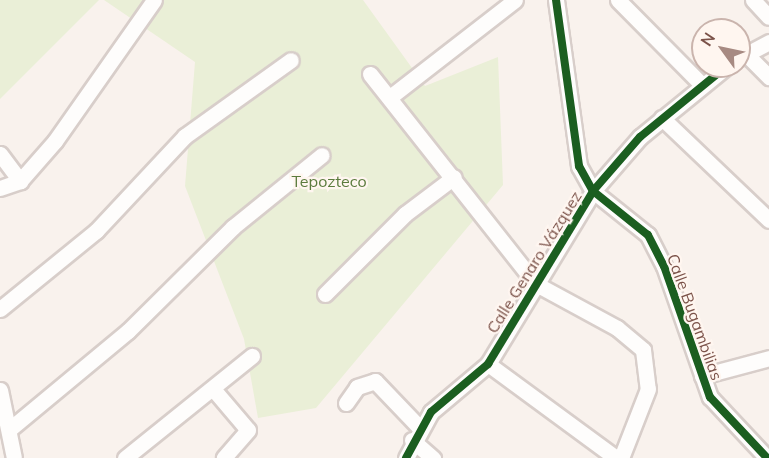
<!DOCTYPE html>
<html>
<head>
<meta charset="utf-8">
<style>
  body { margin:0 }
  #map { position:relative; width:769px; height:458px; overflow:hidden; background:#f9f2ed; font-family:Mulish,sans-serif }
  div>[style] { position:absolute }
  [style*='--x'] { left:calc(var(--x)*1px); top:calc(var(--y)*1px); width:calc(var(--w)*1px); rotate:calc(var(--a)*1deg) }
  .green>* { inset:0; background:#eaefd7 }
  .roads { filter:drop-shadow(2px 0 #d8ceca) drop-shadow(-2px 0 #d8ceca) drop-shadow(0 2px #d8ceca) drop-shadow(0 -2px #d8ceca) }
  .street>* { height:15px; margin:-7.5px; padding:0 7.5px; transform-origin:7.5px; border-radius:7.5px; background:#fefdfc }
  .cycleway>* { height:8px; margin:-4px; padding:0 4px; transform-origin:4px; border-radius:4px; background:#1b5e20 }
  span { translate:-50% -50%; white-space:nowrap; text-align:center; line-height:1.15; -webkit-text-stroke:4.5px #fff6f0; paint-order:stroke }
  .park-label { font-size:16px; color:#5b7b3d }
  .street-label { font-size:16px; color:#7b5249 }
  .north { position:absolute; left:691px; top:18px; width:60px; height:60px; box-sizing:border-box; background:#fff6f0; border:2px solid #cab4ad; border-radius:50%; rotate:303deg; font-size:16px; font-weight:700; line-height:24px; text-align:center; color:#7b5249 }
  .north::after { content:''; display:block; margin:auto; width:21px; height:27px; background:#a78a82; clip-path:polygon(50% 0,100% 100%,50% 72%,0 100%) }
</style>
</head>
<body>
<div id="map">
  <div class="green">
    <div style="clip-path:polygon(0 0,99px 0,0 99px)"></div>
    <div style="clip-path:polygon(104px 0,363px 0,425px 86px,498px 57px,503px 185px,316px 408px,258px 418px,244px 339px,185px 186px,195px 62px)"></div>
  </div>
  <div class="roads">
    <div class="street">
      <div style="--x:556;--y:0;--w:168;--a:82.1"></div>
      <div style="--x:579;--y:166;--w:29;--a:61"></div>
      <div style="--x:593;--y:191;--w:70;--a:38.7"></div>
      <div style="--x:648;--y:235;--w:35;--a:63"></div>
      <div style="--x:664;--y:266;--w:139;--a:70.7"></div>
      <div style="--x:710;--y:397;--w:83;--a:46.9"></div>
      <div style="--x:618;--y:0;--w:120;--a:45.3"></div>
      <div style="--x:753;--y:0;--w:23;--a:47"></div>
      <div style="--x:746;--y:54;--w:33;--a:45"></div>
      <div style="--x:739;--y:58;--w:34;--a:-28"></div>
      <div style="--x:370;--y:74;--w:268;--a:51.7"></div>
      <div style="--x:536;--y:284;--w:92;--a:28.5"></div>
      <div style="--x:617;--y:328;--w:34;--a:40"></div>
      <div style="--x:643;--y:350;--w:39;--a:83"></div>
      <div style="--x:648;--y:389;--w:74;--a:111.4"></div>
      <div style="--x:390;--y:97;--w:158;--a:-37.8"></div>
      <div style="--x:662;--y:118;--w:148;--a:43.6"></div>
      <div style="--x:0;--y:154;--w:34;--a:53"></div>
      <div style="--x:0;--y:188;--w:21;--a:-19"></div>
      <div style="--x:20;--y:181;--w:53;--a:-48.8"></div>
      <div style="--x:55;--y:141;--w:172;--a:-54.9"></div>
      <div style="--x:325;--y:294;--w:113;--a:-45"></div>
      <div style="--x:405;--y:214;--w:61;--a:-37.1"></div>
      <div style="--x:0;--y:309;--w:124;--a:-39.1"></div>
      <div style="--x:96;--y:231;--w:130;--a:-46.9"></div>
      <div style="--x:185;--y:136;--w:130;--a:-35.6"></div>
      <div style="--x:488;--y:364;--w:159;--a:36.3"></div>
      <div style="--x:702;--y:376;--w:69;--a:-15"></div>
      <div style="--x:0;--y:390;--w:69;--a:78.4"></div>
      <div style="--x:214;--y:390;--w:52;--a:49.6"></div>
      <div style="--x:248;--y:430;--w:37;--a:131"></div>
      <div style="--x:346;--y:403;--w:19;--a:-55"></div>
      <div style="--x:357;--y:387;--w:19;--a:-18"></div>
      <div style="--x:375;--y:381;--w:64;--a:46.3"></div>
      <div style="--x:11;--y:428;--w:152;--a:-39.7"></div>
      <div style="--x:128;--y:331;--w:148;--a:-44.7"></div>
      <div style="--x:233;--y:227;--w:114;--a:-39"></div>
      <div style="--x:412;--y:440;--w:28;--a:41"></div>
      <div style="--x:125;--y:458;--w:163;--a:-38.8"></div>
      <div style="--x:406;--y:458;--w:52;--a:-61.5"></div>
      <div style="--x:431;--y:412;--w:75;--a:-40.1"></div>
      <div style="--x:488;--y:364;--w:202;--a:-58.7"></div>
      <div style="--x:593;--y:191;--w:72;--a:-49"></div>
      <div style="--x:640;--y:137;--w:112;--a:-39.2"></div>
    </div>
  </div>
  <div class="cycleway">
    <div style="--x:556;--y:0;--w:168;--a:82.1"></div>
    <div style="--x:579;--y:166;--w:29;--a:61"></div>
    <div style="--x:593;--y:191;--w:70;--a:38.7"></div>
    <div style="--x:648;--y:235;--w:35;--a:63"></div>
    <div style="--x:664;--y:266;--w:139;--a:70.7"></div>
    <div style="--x:710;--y:397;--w:83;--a:46.9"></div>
    <div style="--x:406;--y:458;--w:52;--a:-61.5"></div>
    <div style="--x:431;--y:412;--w:75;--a:-40.1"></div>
    <div style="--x:488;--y:364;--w:202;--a:-58.7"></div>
    <div style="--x:593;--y:191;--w:72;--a:-49"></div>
    <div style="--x:640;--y:137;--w:112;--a:-39.2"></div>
  </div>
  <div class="park-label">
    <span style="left:329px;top:181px">Tepozteco</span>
  </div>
  <div class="street-label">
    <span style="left:534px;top:262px;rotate:-58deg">Calle Genaro Vázquez</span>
    <span style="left:695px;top:317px;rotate:70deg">Calle Bugambilias</span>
  </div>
  <div class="north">N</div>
</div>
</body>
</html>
